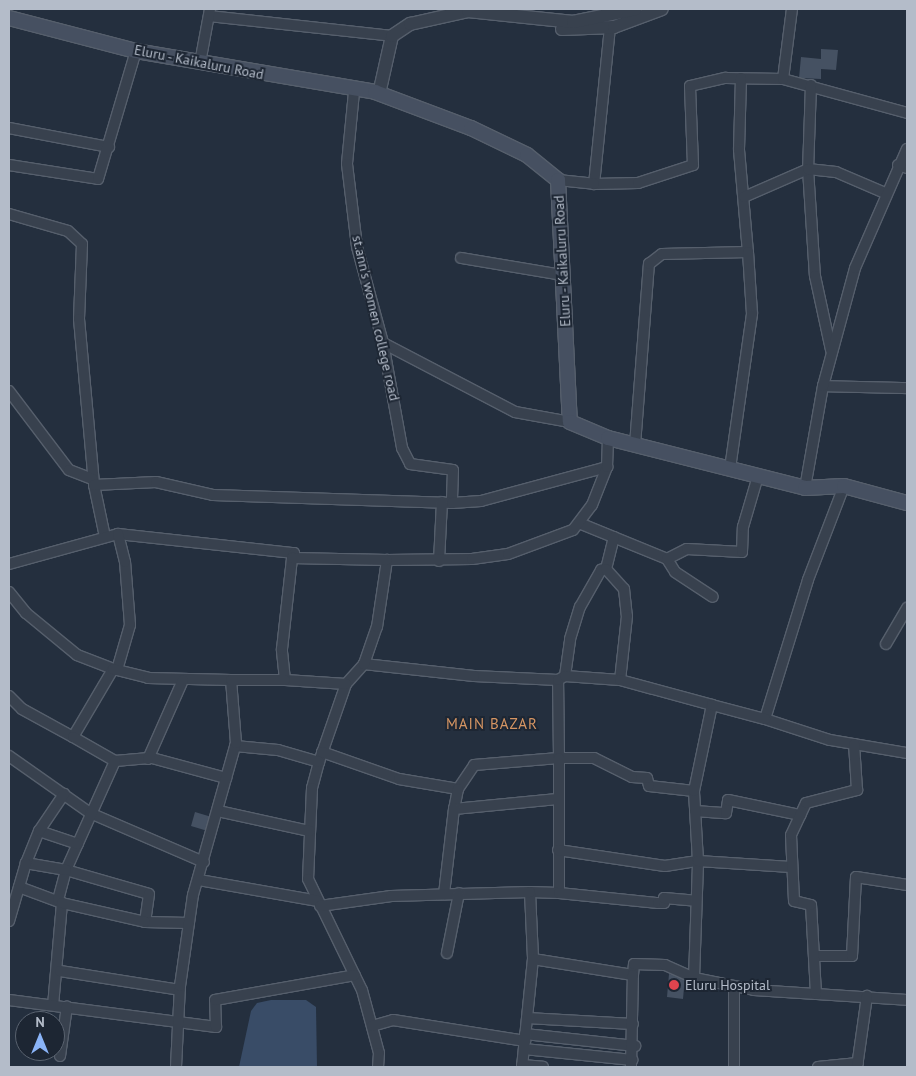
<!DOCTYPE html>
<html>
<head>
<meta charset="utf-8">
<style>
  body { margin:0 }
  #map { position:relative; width:916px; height:1076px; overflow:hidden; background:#242f3e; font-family:"PT Sans",sans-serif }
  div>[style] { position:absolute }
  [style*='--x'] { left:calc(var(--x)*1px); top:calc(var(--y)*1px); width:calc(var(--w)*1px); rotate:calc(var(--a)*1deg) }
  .water>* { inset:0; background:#394c67 }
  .building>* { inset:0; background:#455162 }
  .roads { filter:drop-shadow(1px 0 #565f6c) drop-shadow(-1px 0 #565f6c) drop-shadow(0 1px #565f6c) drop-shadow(0 -1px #565f6c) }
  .minor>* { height:10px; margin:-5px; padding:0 5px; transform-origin:5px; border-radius:5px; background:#38414e }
  .tertiary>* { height:12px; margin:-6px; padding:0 6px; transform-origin:6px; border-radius:6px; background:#38414e }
  .secondary>* { height:14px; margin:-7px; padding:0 7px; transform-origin:7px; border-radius:7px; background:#465061 }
  .dots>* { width:14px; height:14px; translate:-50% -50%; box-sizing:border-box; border:2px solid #1d2633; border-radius:50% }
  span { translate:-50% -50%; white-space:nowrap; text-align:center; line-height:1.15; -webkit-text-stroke:4px #1d2633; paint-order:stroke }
  .street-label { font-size:14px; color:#b4bcc9 }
  .poi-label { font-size:14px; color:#b4bcc9 }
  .left { translate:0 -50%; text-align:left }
  .neighbourhood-label { font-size:15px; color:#d59563; letter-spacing:1px }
  .frame { position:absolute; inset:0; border:10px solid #b4bcc9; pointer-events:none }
  .north { position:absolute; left:15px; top:1011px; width:50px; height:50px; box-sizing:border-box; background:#1d2633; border:1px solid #59626f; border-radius:50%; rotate:0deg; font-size:14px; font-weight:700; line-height:20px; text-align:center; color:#b4bcc9 }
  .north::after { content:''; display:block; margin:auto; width:18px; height:22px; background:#8ab4f8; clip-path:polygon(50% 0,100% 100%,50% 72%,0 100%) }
</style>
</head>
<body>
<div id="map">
  <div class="water">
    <div style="clip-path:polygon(271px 1000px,306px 1000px,316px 1007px,317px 1067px,239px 1067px,251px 1011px,257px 1003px)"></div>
  </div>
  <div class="building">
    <div style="clip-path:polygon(821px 49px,838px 50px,836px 70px,821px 69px,821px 79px,799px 78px,801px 57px,821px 59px)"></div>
    <div style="clip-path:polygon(195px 812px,215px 818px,211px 832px,191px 826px)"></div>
    <div style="clip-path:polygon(669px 974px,685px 976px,683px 999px,667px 997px)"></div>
  </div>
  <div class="roads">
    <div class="minor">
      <div style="--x:209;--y:16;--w:184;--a:6.2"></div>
      <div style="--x:610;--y:27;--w:158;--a:95.8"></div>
      <div style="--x:594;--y:184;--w:44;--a:-1.3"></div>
      <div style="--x:638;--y:183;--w:58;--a:-18.1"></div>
      <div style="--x:693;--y:165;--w:79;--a:-92.2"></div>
      <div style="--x:690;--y:86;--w:37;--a:-13"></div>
      <div style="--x:726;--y:78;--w:57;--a:1"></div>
      <div style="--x:783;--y:79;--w:129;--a:15.3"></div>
      <div style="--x:200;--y:63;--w:55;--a:-79.5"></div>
      <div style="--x:741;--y:78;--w:72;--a:91.6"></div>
      <div style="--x:739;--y:150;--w:102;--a:85"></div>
      <div style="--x:783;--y:79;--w:71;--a:-82.7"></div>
      <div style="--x:811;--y:85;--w:84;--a:92"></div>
      <div style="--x:808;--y:169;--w:107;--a:86.3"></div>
      <div style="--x:815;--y:276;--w:76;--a:77.8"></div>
      <div style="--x:354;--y:92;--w:72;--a:95.6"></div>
      <div style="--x:347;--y:164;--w:84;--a:83.1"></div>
      <div style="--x:357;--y:247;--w:99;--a:74.8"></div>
      <div style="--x:383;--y:343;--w:107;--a:79.7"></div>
      <div style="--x:402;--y:448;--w:18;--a:63"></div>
      <div style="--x:410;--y:464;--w:43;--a:7.9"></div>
      <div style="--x:453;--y:470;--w:33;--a:92"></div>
      <div style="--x:9;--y:128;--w:102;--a:10.8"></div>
      <div style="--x:9;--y:165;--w:90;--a:8.9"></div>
      <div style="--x:98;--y:179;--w:134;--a:-73.5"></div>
      <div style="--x:898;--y:165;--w:9;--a:18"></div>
      <div style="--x:558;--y:180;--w:36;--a:6"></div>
      <div style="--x:744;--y:197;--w:70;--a:-23.6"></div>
      <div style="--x:808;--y:169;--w:28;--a:6"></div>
      <div style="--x:836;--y:172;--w:53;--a:23.2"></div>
      <div style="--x:9;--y:214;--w:61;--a:16.1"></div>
      <div style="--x:68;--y:231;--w:19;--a:43"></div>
      <div style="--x:82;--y:244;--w:75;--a:92.3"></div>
      <div style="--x:79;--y:319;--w:167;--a:84.8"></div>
      <div style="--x:461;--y:258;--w:103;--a:9.5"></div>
      <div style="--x:383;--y:343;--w:149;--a:27.6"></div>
      <div style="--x:515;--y:412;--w:56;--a:10.3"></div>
      <div style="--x:823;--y:386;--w:84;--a:1.4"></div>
      <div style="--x:9;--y:391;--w:99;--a:52.8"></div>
      <div style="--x:69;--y:470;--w:25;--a:21"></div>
      <div style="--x:635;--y:445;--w:182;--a:-85.6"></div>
      <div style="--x:649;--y:264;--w:16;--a:-38"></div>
      <div style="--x:662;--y:254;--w:86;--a:-1.3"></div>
      <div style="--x:748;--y:252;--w:62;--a:86.3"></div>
      <div style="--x:752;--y:314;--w:157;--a:98.1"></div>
      <div style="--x:844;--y:486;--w:101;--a:111"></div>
      <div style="--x:808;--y:580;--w:145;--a:107.2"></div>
      <div style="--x:765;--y:719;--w:68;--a:17.9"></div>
      <div style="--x:830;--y:740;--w:78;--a:9.6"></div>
      <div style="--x:805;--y:488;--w:104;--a:-80"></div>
      <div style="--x:823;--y:386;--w:122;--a:-74.8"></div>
      <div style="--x:855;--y:268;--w:130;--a:-66.4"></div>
      <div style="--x:579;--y:523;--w:95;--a:22.2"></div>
      <div style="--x:667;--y:559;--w:15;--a:58"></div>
      <div style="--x:675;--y:572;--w:45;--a:33.3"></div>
      <div style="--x:105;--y:537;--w:53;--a:-101.9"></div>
      <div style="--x:94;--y:485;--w:62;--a:-2.8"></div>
      <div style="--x:156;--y:482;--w:58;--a:12.8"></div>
      <div style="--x:213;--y:495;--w:239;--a:1.9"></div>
      <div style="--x:452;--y:503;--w:29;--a:-4"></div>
      <div style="--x:481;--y:501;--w:131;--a:-15.1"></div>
      <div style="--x:667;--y:559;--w:22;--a:-27"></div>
      <div style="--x:687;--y:549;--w:55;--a:3.1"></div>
      <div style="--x:742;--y:552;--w:25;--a:-88"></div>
      <div style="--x:743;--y:527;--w:53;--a:-73.6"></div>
      <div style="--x:439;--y:561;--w:59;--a:-87.1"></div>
      <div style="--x:9;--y:564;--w:113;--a:-15.4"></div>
      <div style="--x:118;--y:534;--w:177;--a:6.2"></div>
      <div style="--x:294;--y:553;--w:5;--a:112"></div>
      <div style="--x:606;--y:569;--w:33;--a:-76"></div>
      <div style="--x:9;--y:592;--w:27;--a:51"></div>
      <div style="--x:26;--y:613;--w:66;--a:39.5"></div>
      <div style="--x:77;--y:655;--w:39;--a:21"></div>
      <div style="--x:886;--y:644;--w:42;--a:-59.7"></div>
      <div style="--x:364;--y:664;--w:27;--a:132"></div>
      <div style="--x:346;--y:684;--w:83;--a:109.1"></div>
      <div style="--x:319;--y:762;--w:27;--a:105"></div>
      <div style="--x:312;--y:788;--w:91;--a:92.5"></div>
      <div style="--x:308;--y:879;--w:123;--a:64.1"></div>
      <div style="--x:362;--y:990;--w:65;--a:74.9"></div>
      <div style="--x:379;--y:1053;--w:14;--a:94"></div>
      <div style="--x:117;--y:670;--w:47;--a:-73.9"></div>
      <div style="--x:130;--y:625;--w:63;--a:-94.5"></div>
      <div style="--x:125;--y:562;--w:29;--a:-104"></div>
      <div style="--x:565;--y:676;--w:37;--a:-82"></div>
      <div style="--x:570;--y:639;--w:34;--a:-73"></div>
      <div style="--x:580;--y:607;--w:43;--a:-60.4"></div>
      <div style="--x:601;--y:570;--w:5;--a:-11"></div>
      <div style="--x:606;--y:569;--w:27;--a:48"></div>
      <div style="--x:624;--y:589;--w:27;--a:84"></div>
      <div style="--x:627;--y:616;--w:64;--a:96.2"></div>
      <div style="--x:558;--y:680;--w:84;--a:-177.3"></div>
      <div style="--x:474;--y:676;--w:111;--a:-173.8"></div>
      <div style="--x:364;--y:664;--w:39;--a:-71"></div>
      <div style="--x:377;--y:627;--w:68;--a:-81.5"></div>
      <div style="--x:387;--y:560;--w:85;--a:-0.7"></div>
      <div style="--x:472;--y:559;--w:36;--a:-8"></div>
      <div style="--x:508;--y:554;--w:69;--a:-20.3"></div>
      <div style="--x:573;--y:530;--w:31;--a:-53"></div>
      <div style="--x:592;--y:505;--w:41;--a:-68.5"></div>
      <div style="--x:607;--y:467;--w:29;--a:-88"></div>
      <div style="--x:346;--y:684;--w:61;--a:-176.2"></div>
      <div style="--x:285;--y:680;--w:31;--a:-96"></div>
      <div style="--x:282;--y:649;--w:92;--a:-83.7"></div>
      <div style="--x:292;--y:558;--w:95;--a:1.2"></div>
      <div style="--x:9;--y:696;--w:18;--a:45"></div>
      <div style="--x:22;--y:709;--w:58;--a:28.8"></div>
      <div style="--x:73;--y:737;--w:79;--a:-59.5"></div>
      <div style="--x:113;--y:669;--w:36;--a:14"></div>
      <div style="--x:148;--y:678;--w:83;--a:1.4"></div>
      <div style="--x:73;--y:737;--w:48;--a:29.7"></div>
      <div style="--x:115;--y:761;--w:37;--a:-5"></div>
      <div style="--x:152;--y:758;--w:77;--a:15.1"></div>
      <div style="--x:235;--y:746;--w:43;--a:5.3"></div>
      <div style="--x:278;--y:750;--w:43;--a:16.3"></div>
      <div style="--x:322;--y:752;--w:82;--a:19.3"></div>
      <div style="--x:399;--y:779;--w:60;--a:9.6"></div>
      <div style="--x:458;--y:789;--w:29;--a:-56"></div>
      <div style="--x:474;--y:765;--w:85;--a:-4.7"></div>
      <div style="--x:559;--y:758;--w:78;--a:-90.7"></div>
      <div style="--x:558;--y:680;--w:8;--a:-30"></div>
      <div style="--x:565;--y:676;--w:55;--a:4.2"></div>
      <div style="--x:620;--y:680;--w:95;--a:15.2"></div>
      <div style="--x:9;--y:756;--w:99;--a:35.1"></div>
      <div style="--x:90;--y:813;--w:124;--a:23.3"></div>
      <div style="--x:148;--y:759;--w:86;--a:-66.1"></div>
      <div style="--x:115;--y:761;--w:120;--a:114.2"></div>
      <div style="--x:66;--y:870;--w:86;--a:16.1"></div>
      <div style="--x:149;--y:894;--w:28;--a:98"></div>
      <div style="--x:145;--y:922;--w:44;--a:1.3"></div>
      <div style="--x:458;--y:789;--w:20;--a:101"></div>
      <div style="--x:454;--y:809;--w:104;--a:-5.5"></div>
      <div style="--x:694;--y:791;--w:45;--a:-173.7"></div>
      <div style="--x:649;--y:786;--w:8;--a:-104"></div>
      <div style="--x:647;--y:778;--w:15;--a:-176"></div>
      <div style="--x:632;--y:777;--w:42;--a:-153.4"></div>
      <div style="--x:594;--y:758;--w:35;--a:180"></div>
      <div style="--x:559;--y:758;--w:135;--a:90"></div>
      <div style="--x:559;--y:893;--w:29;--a:-178"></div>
      <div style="--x:530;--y:892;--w:67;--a:87.4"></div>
      <div style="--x:533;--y:959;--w:101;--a:9.1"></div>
      <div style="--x:633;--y:975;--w:11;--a:-85"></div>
      <div style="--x:634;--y:964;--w:31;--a:2"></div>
      <div style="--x:665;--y:965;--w:32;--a:24"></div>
      <div style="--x:694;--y:978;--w:61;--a:11.3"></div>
      <div style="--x:754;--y:990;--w:153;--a:3.7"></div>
      <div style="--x:218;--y:811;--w:94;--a:12.3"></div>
      <div style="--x:695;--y:811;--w:31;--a:4"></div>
      <div style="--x:726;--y:813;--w:13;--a:-81"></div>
      <div style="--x:728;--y:800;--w:74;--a:11.8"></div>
      <div style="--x:39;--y:831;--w:41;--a:18.4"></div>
      <div style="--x:558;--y:850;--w:108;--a:8.5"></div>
      <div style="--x:665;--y:866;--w:33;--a:-9"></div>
      <div style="--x:698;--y:861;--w:70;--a:-93.3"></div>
      <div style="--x:694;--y:791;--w:88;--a:-78.2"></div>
      <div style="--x:712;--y:705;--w:55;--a:14.8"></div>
      <div style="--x:199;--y:880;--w:121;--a:10"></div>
      <div style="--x:19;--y:887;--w:46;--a:20.4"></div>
      <div style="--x:62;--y:903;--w:102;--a:95"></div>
      <div style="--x:559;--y:893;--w:100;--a:5.8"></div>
      <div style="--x:658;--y:903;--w:6;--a:0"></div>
      <div style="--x:664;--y:903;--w:5;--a:-90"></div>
      <div style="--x:664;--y:898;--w:32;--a:5"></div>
      <div style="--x:444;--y:894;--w:86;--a:-83.3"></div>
      <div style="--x:58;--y:900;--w:31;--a:-75"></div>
      <div style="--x:66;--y:870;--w:41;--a:-170.1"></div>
      <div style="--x:26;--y:863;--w:35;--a:-68"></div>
      <div style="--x:39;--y:831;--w:45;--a:-56"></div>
      <div style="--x:62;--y:903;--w:85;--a:12.9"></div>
      <div style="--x:320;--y:906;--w:72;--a:-8"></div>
      <div style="--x:391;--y:896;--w:139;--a:-1.6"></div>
      <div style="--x:9;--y:921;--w:60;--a:-73.7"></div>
      <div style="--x:447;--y:953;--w:61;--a:-78.7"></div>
      <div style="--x:815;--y:956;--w:37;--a:0"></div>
      <div style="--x:852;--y:956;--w:79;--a:-87.1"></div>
      <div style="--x:856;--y:877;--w:52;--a:8.9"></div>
      <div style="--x:60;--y:971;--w:121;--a:9"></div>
      <div style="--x:694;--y:978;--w:117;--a:-88"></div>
      <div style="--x:698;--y:861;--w:93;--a:3.7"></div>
      <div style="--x:816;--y:994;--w:89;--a:-93.2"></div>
      <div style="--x:811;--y:905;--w:17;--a:-167"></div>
      <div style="--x:794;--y:901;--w:66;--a:-92.6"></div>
      <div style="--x:791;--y:835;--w:35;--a:-65"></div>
      <div style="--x:806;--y:803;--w:53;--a:-14.3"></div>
      <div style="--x:857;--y:790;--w:46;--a:-93.7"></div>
      <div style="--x:9;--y:1000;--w:209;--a:7.4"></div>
      <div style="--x:216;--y:1027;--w:27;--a:-92"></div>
      <div style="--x:215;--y:1000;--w:142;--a:-10.1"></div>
      <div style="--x:527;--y:1018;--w:106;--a:3.2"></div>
      <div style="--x:372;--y:1026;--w:22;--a:-16"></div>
      <div style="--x:393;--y:1020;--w:134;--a:9"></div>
      <div style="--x:525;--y:1034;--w:111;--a:6.2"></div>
      <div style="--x:524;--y:1049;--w:109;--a:5.8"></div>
      <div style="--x:60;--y:1056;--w:50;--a:-82"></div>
      <div style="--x:522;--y:1065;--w:21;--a:5"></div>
      <div style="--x:176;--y:1067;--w:81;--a:-87.2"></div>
      <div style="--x:180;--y:986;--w:92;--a:-81.9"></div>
      <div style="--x:193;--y:895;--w:158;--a:-74.2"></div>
      <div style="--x:236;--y:743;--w:63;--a:-94.5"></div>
      <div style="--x:231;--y:680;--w:54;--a:0"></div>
      <div style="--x:522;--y:1067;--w:109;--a:-84.2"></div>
      <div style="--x:631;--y:1067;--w:92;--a:-88.8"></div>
      <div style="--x:734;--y:1067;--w:81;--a:-90"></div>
      <div style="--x:818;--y:1067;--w:40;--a:-5.7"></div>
      <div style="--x:857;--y:1067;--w:72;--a:-82"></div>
    </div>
    <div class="tertiary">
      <div style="--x:562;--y:29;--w:52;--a:-2.2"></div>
      <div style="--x:614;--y:27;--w:51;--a:-20.6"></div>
      <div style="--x:379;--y:94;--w:59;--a:-77.4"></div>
      <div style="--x:392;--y:36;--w:22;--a:-34"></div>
      <div style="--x:410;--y:24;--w:59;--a:-12.6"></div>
      <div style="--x:468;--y:11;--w:106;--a:6"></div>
      <div style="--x:573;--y:22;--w:64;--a:-11.7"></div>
    </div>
    <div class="secondary">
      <div style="--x:9;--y:18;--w:131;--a:14.6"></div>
      <div style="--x:136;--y:51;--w:242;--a:9.7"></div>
      <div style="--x:375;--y:92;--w:103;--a:20.6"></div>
      <div style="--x:471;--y:128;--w:62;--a:25.7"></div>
      <div style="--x:527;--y:155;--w:40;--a:39"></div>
      <div style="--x:558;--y:180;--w:242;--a:87.2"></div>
      <div style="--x:570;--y:422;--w:41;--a:22.8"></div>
      <div style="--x:608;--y:438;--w:203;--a:14.2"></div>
      <div style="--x:805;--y:488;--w:39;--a:-3"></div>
      <div style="--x:844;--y:486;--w:65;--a:15.1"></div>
    </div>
  </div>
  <div class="dots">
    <div style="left:674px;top:985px;background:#e0444e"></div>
  </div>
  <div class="street-label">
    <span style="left:199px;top:62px;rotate:11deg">Eluru - Kaikaluru Road</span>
    <span style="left:562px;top:261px;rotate:-93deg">Eluru - Kaikaluru Road</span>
    <span style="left:376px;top:318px;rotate:77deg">st.ann's women college road</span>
  </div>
  <div class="poi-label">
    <span class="left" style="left:685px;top:985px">Eluru Hospital</span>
  </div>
  <div class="neighbourhood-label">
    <span style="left:492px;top:724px">MAIN BAZAR</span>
  </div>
  <div class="frame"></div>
  <div class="north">N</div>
</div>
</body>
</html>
